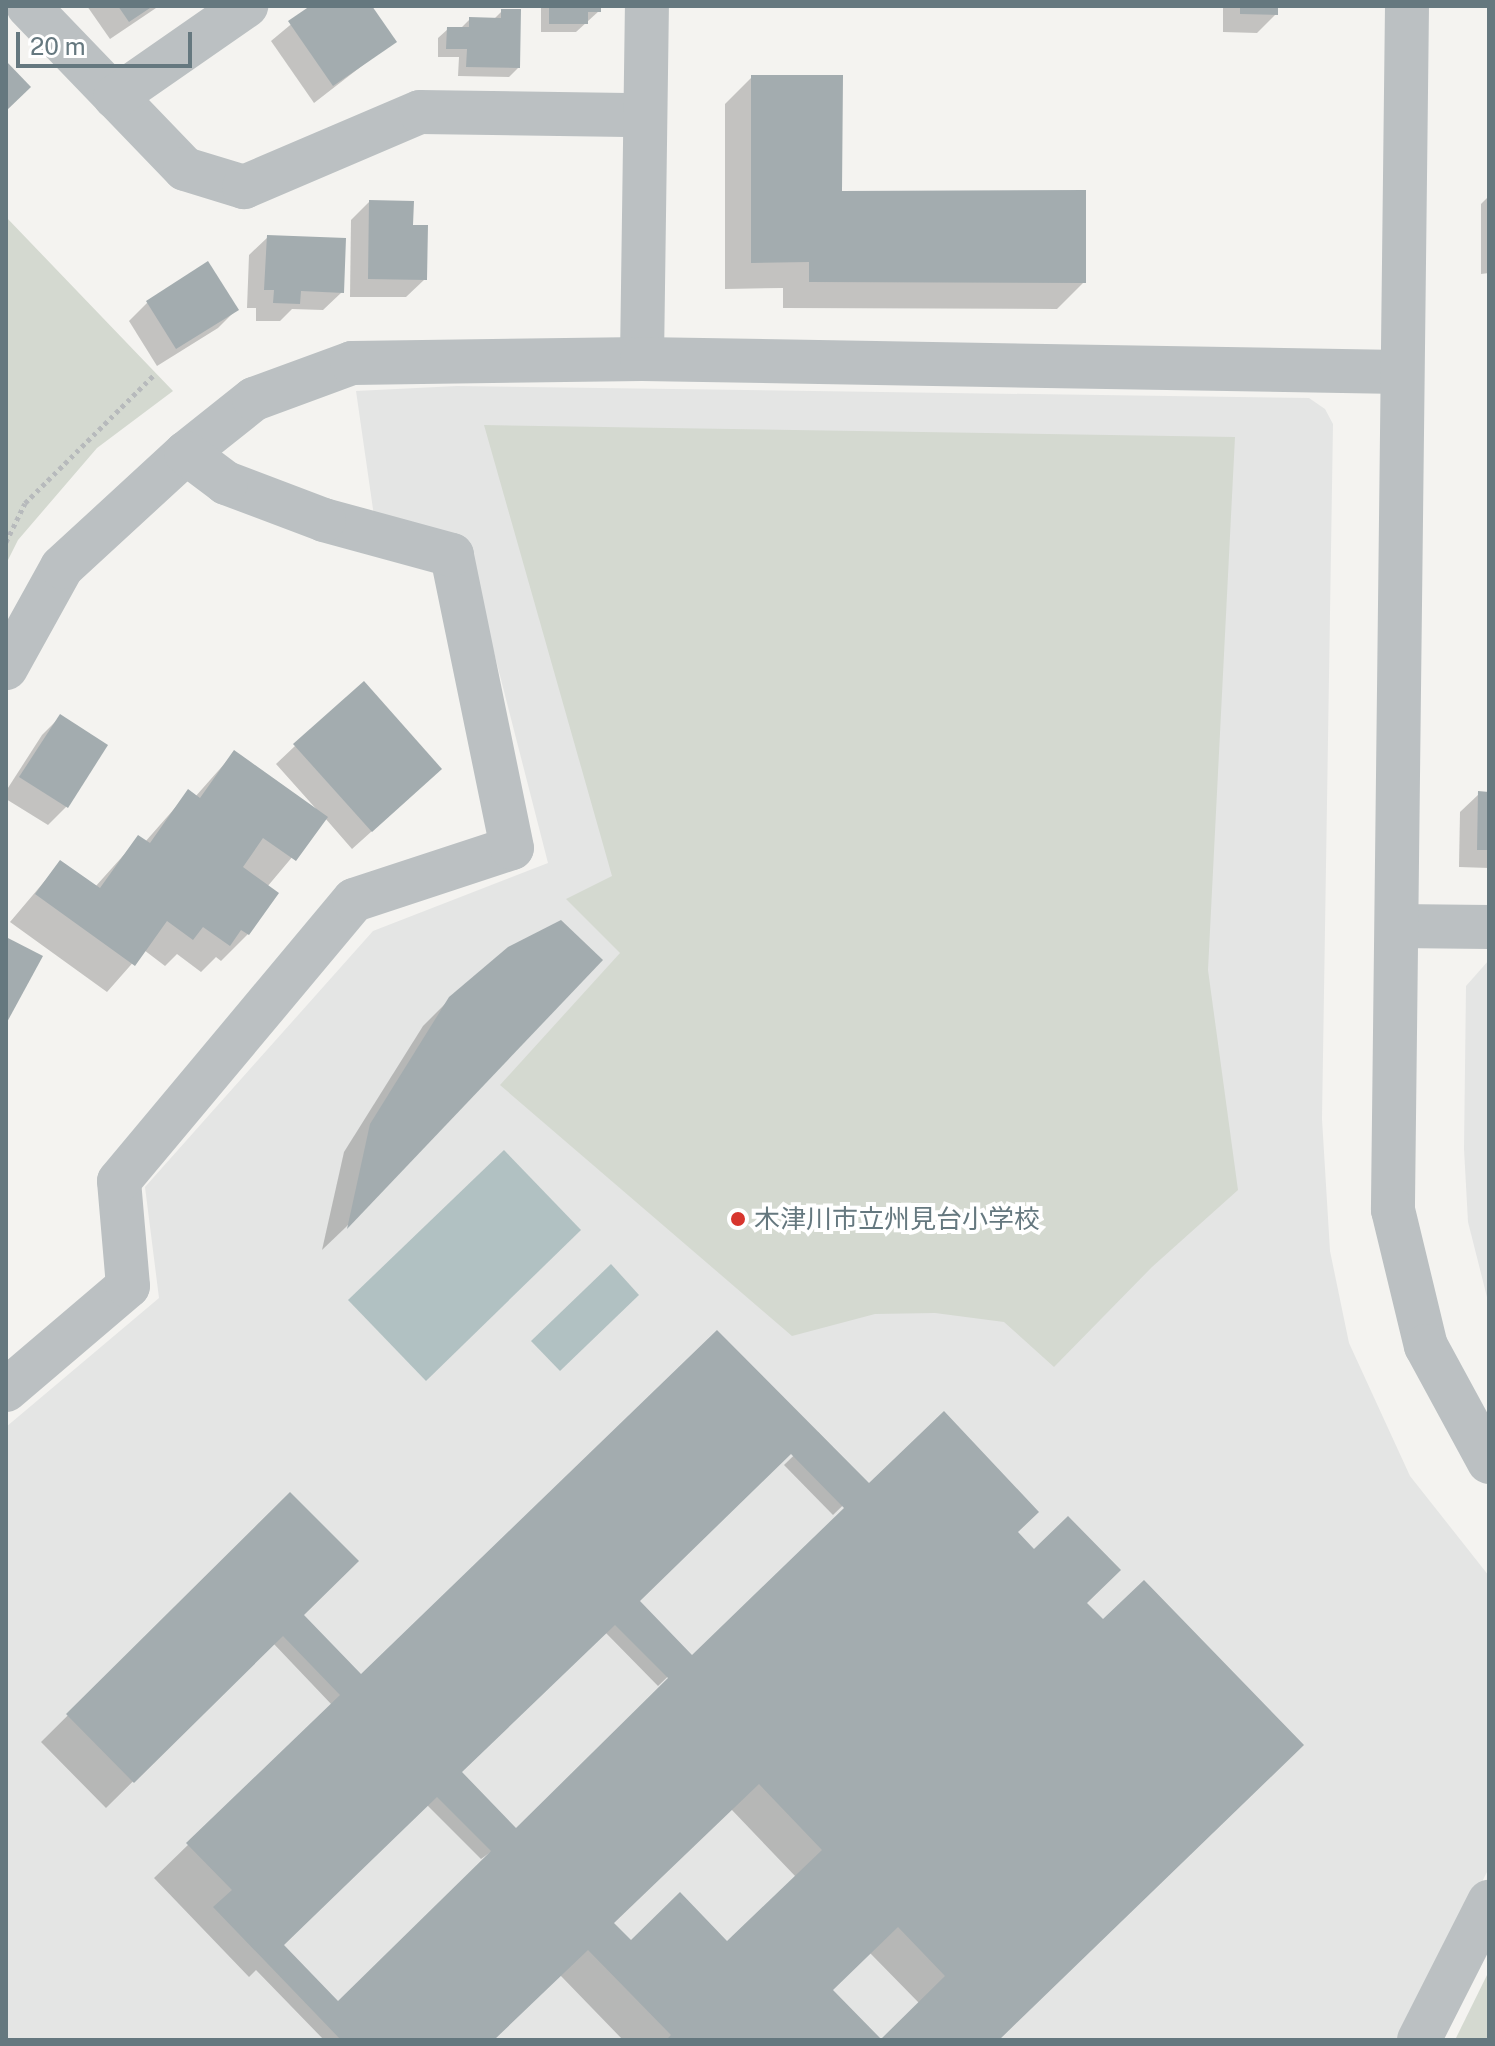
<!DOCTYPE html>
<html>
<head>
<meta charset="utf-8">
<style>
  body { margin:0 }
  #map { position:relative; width:1495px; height:2046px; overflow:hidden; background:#f4f3f0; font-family:"Public Sans","Noto Sans JP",sans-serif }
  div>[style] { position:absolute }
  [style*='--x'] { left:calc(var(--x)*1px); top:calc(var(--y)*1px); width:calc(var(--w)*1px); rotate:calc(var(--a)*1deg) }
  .built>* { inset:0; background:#e4e5e4 }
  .green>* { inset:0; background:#d4d9d0 }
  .water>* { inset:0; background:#b1c1c2 }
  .shadow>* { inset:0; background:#0003 }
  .building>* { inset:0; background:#a3acaf }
  .path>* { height:5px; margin-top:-2.5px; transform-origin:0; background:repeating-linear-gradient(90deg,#b7babc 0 4px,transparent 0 8px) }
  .minor>* { height:44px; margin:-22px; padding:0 22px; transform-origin:22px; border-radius:22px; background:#bbc0c2 }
  .tertiary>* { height:44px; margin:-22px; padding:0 22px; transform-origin:22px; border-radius:22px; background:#bbc0c2 }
  .dots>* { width:22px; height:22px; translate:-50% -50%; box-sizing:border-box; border:4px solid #fff; border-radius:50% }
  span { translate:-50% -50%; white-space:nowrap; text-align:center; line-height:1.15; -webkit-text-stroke:8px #fff; paint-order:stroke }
  .poi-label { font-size:26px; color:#65787f }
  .left { translate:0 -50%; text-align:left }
  .frame { position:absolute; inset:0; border:8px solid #65787f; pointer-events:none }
  .scale { position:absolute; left:16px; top:32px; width:176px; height:36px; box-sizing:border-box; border:4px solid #65787f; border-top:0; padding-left:10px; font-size:24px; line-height:28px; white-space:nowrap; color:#65787f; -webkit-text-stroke:6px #fff; paint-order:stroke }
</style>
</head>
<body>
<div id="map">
  <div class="built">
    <div style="clip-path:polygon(457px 386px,1309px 398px,1325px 409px,1333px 424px,1322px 1119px,1330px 1251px,1349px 1343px,1410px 1476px,1489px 1576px,1489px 1868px,1402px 2040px,6px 2040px,6px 1427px,159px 1298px,145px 1187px,373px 931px,548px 863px,466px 543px,374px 516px,356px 391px)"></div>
    <div style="clip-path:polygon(1489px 960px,1489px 1305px,1468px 1222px,1464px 1149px,1466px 986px)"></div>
  </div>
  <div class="green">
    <div style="clip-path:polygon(6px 217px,173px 391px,97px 448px,18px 540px,6px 564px)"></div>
    <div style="clip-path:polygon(484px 425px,1235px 437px,1208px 970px,1238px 1190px,1152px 1267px,1054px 1367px,1004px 1322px,935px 1313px,875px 1314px,792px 1336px,500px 1085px,620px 953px,566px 899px,612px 876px)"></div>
    <div style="clip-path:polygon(1489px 1971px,1489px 2040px,1455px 2040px)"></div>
  </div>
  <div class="water">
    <div style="clip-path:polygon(504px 1150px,581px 1230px,426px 1381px,348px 1300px)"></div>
    <div style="clip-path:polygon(611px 1264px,639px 1295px,560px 1371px,531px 1341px)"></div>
  </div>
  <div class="shadow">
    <div style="clip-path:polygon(87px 6px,159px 6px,110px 39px)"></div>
    <div style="clip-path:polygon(313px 6px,370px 6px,394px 41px,314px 103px,271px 41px)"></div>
    <div style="clip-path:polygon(541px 6px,599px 6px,599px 11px,576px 32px,541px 32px)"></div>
    <div style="clip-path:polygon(1223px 6px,1276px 6px,1276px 14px,1257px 33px,1223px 32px)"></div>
    <div style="clip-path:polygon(502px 11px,518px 68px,509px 77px,458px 76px,459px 57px,438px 57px,438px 38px,448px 29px,460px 29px,470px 19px,493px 20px)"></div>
    <div style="clip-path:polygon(752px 77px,840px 193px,1084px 282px,1057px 309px,783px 308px,783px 288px,725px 289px,725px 104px)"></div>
    <div style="clip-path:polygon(1489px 196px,1489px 273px,1481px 274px,1481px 204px)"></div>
    <div style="clip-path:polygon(369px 202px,411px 227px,425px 279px,406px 297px,350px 297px,351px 220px)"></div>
    <div style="clip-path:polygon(268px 237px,342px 292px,323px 310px,292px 309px,280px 321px,256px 321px,256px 308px,247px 308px,249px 255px)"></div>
    <div style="clip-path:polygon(208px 264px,236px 310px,218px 328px,157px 366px,129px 321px,147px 303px)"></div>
    <div style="clip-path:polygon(60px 717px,66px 807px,48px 825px,6px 799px,6px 791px,42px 735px)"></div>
    <div style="clip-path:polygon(295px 746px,421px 787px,352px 849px,325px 818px,267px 887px,248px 934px,221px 961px,216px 957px,201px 972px,177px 954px,165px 966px,144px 950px,107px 992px,10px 922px,60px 863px,95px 887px,139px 838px,145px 842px,189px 792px,195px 797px,234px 753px,318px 811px,276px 764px)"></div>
    <div style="clip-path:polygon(1479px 794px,1489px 794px,1489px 868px,1459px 867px,1460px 812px)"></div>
    <div style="clip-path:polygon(600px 960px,346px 1227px,322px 1250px,344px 1152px,423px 1026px,451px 998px)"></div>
    <div style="clip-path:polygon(818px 1432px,866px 1483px,833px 1515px,784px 1465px)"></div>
    <div style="clip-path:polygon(evenodd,290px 1495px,281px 1635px,304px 1618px,343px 1689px,637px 1602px,681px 1664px,658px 1686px,605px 1632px,460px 1773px,516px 1830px,1016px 1532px,1085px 1603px,997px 2040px,883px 2040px,920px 2004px,870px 1953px,831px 1990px,879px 2040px,623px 2040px,560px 1975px,492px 2040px,324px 2040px,256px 1970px,249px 1977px,154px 1878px,332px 1705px,273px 1643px,106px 1808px,41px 1742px,290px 1495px,427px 1805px,481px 1859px,503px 1843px,338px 2004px,282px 1945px,427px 1805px,290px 1495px,731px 1809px,796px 1877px,727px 1944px,631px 1943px,612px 1923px,731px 1809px)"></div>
  </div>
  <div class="building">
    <div style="clip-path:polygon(118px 6px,153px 6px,129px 22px)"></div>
    <div style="clip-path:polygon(310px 6px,372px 6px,397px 42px,333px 86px,288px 21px)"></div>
    <div style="clip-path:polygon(549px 6px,601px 6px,601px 12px,588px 12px,588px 24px,549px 24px)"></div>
    <div style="clip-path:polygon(1240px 6px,1278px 6px,1278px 15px,1240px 14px)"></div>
    <div style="clip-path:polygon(501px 9px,521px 9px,520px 68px,466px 67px,467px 49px,446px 49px,447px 27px,469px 27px,469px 17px,501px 18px)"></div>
    <div style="clip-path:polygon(6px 61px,31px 87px,6px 111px)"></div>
    <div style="clip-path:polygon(751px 75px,843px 75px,842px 191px,1086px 190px,1086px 283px,809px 282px,809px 262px,751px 263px)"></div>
    <div style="clip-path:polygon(369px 200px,414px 201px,413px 225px,428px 225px,427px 280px,368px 279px)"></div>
    <div style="clip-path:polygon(267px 235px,346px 238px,344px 293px,301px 291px,300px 304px,273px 303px,274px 290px,264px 290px)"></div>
    <div style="clip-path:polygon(208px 261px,239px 310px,176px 349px,146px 301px)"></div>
    <div style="clip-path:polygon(364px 681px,442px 769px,372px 832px,293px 744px)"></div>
    <div style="clip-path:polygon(60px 714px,108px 745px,68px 808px,19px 777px)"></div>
    <div style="clip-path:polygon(234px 750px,328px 817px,296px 861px,263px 838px,243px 867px,279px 893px,249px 935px,241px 930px,230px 946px,203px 927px,193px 940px,167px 921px,135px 966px,35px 894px,60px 860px,100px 888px,138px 835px,150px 843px,188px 789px,200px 798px)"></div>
    <div style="clip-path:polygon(1478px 791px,1489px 792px,1489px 850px,1477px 850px)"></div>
    <div style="clip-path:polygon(561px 920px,603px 960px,347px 1229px,370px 1124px,449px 997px,508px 947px)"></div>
    <div style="clip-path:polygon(6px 937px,43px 956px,6px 1024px)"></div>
    <div style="clip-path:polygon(evenodd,717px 1330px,869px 1483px,944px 1411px,1039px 1512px,1018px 1532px,1034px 1549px,1068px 1516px,1121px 1570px,1087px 1603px,1103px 1619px,1144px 1580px,1304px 1745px,999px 2040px,666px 2040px,671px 2035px,588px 1950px,494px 2040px,341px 2040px,213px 1907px,232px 1890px,186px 1843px,340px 1695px,283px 1636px,134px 1783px,66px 1714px,290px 1492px,359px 1561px,304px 1615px,361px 1674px,717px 1330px,791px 1454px,844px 1508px,692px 1655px,640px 1601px,791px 1454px,717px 1330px,615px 1625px,668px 1678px,516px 1828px,462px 1772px,615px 1625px,717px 1330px,759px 1784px,822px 1850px,727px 1941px,680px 1892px,631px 1940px,614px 1923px,759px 1784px,717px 1330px,437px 1797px,491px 1851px,338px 2001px,284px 1945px,437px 1797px,717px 1330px,898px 1927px,945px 1976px,881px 2039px,833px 1990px,898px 1927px)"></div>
  </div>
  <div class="path">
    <div style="--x:6;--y:542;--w:43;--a:-64"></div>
    <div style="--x:25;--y:503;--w:183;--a:-44.8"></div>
  </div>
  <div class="minor">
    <div style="--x:28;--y:6;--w:226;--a:46.1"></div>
    <div style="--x:185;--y:169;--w:62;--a:17"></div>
    <div style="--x:244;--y:187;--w:191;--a:-23.1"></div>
    <div style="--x:420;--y:112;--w:224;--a:0.8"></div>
    <div style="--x:115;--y:97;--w:160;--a:-34.8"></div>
    <div style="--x:642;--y:359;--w:353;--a:-89.2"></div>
    <div style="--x:6;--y:668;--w:115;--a:-61"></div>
    <div style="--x:62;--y:567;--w:168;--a:-42.6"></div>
    <div style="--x:186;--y:453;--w:87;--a:-38.5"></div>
    <div style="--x:254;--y:399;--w:104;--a:-20.2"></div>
    <div style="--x:352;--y:363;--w:290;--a:-0.8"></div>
    <div style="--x:642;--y:359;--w:758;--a:0.98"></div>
    <div style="--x:1397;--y:926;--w:92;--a:0.6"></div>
    <div style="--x:6;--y:1390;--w:160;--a:-40.4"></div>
    <div style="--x:128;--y:1286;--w:105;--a:-94.9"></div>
    <div style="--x:119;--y:1181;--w:366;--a:-50.1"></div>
    <div style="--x:354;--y:900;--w:166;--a:-18.2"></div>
    <div style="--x:512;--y:848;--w:299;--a:-101.6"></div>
    <div style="--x:452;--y:555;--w:133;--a:-164.7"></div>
    <div style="--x:324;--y:520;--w:105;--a:-159.3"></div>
    <div style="--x:226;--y:483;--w:50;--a:-143.1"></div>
    <div style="--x:1419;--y:2040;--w:155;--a:-63.1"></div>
  </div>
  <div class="tertiary">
    <div style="--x:1407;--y:6;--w:1204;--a:90.67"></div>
    <div style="--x:1393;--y:1210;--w:140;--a:76.4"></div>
    <div style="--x:1426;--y:1346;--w:132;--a:61.5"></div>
  </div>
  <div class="dots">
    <div style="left:738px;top:1219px;background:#d7352d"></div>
  </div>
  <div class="poi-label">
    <span class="left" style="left:754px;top:1219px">木津川市立州見台小学校</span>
  </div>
  <div class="frame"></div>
  <div class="scale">20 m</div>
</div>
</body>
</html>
